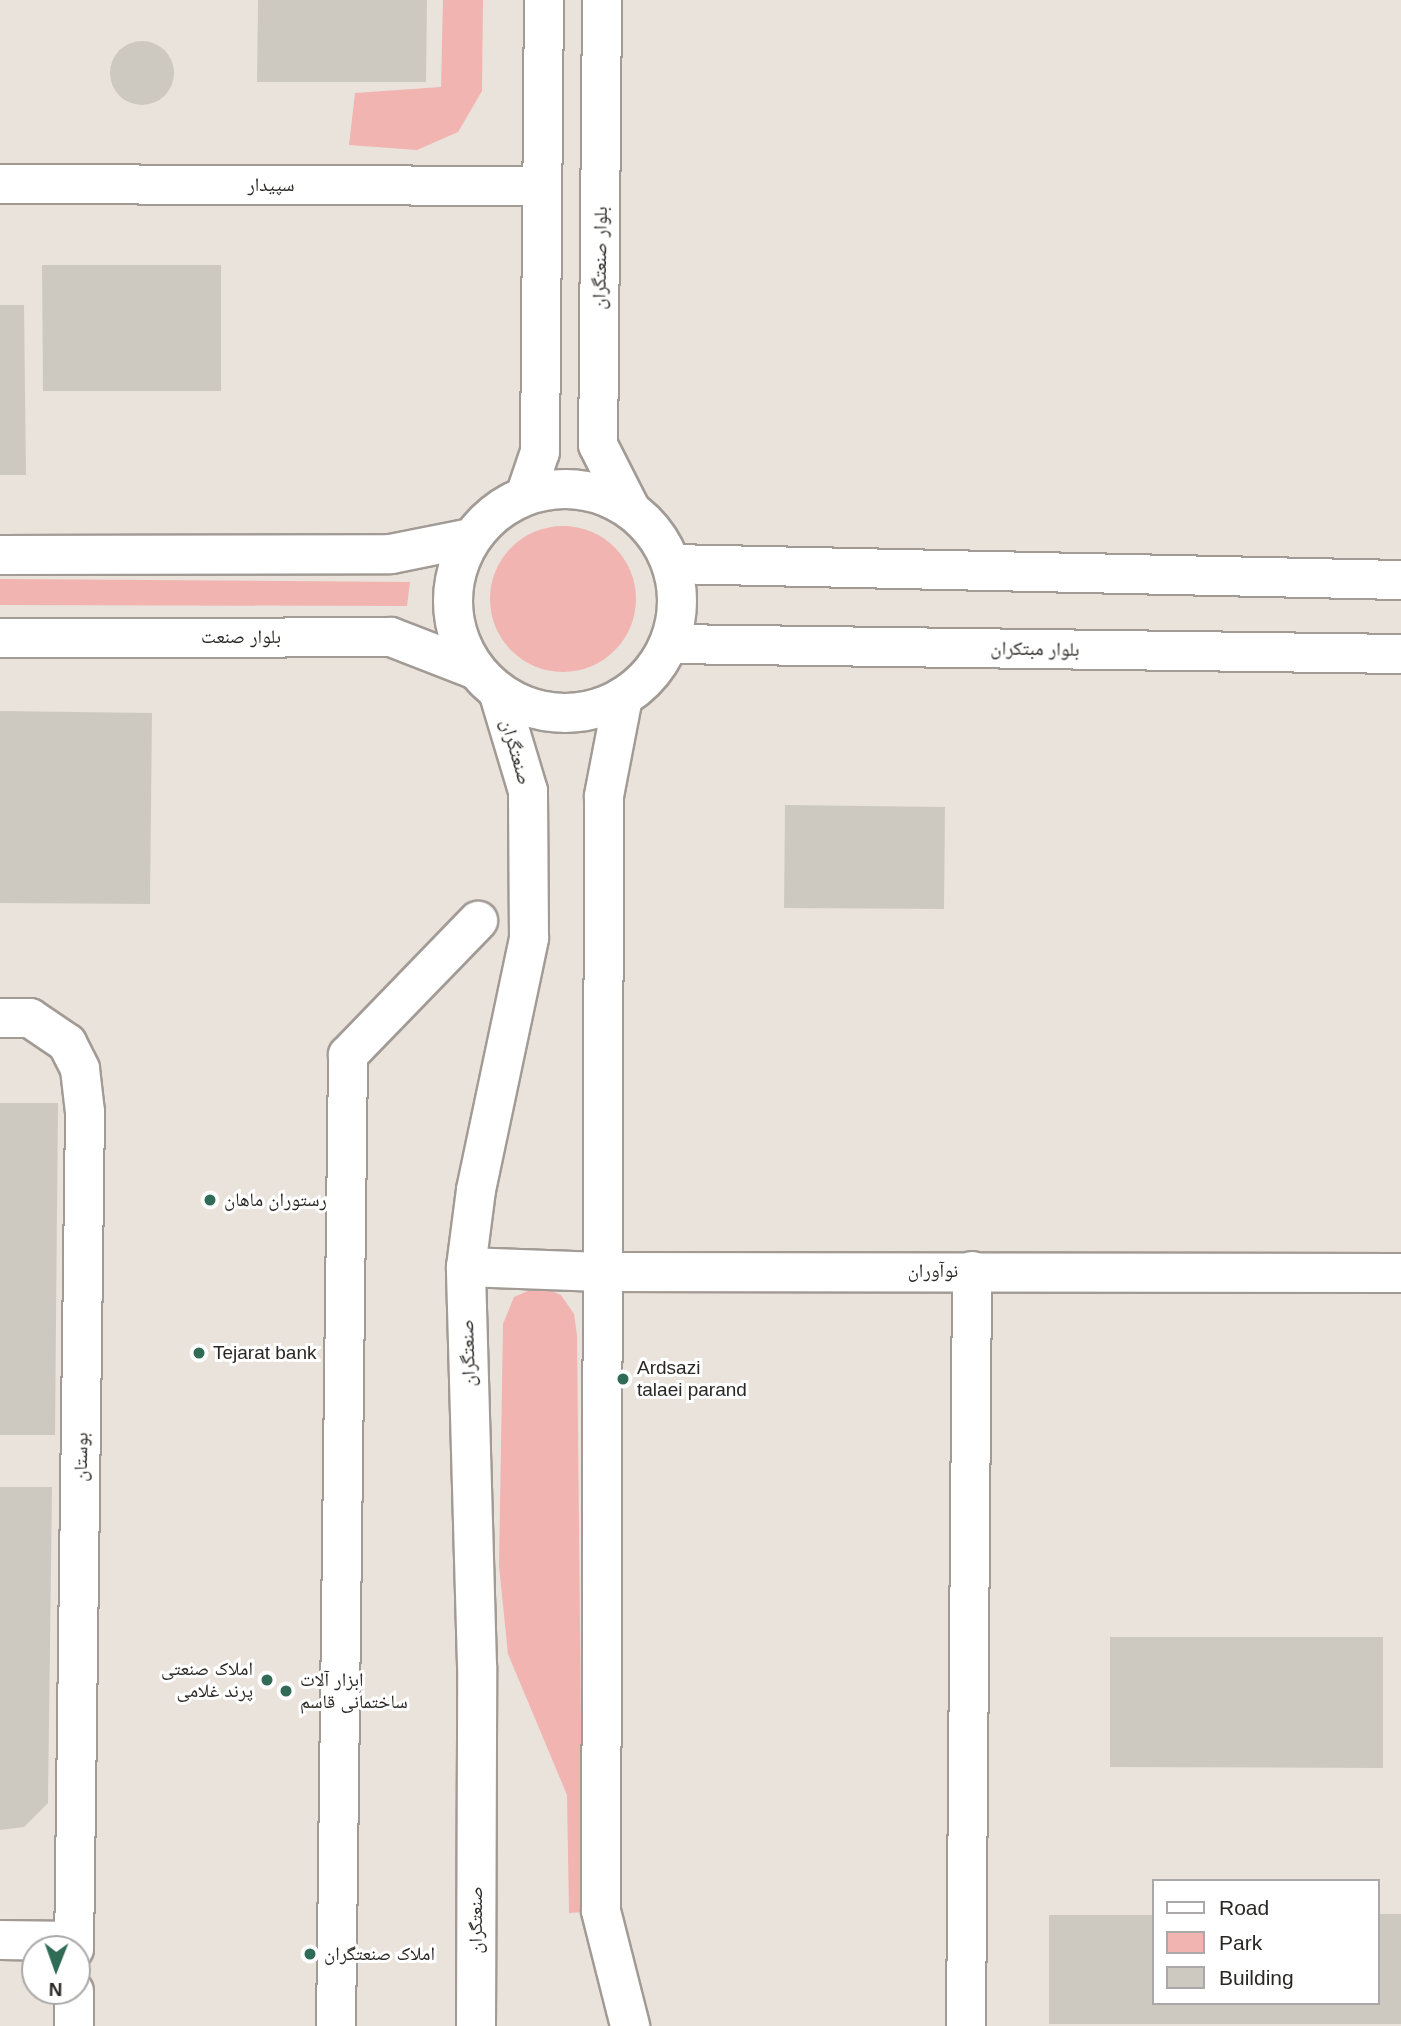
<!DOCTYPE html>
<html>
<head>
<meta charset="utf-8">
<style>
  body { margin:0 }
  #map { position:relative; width:1401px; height:2026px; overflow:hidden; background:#eae3dc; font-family:Helvetica,"Noto Naskh Arabic",sans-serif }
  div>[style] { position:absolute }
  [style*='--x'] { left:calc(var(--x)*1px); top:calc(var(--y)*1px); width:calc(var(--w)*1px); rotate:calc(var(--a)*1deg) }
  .green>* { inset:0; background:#f1b4b0 }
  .round { border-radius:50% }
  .building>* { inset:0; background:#cdc9c1 }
  .roads { filter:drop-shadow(2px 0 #a29b95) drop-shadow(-2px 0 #a29b95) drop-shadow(0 2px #a29b95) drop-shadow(0 -2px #a29b95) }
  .minor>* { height:38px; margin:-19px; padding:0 19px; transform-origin:19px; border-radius:19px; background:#fff }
  .minor>.ring { margin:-19px; padding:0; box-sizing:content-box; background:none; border:38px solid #fff; border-radius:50% }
  .dots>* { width:19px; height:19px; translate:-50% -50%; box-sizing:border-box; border:4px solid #fff; border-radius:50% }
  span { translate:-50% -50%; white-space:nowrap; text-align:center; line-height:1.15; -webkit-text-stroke:6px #fff; paint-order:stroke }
  .street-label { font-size:19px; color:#2a2825 }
  .poi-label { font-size:19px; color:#2a2825 }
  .left { translate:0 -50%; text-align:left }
  .right { translate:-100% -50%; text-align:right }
  .legend { position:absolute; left:1152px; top:1879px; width:228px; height:126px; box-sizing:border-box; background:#fff; border:2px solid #aaa9a8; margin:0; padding:9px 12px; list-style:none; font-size:21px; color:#2a2825 }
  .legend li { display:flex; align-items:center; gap:14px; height:35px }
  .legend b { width:35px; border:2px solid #aaa9a8 }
  .north { position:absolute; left:21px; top:1935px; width:70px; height:70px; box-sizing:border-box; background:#fff; border:2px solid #aaa9a8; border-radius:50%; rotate:181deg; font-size:19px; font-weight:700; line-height:28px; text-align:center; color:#2a2825 }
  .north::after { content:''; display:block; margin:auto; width:24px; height:32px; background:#2f6b55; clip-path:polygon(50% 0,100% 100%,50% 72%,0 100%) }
</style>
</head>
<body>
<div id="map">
  <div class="green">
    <div style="clip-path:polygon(443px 0,483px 0,482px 91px,458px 132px,417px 150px,349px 145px,355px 93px,441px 87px)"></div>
    <div class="round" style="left:490px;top:526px;width:146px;height:146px"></div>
    <div style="clip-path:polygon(0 579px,410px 582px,407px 606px,0 605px)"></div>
    <div style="clip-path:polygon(539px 1286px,561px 1295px,574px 1314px,577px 1335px,583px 1912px,569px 1913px,567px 1795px,508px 1654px,499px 1566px,503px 1324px,514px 1297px)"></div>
  </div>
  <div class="building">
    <div style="clip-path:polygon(258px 0,427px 0,426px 82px,257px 82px)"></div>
    <div class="round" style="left:110px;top:41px;width:64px;height:64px"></div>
    <div style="clip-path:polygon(42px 265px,221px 265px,221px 391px,43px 391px)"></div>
    <div style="clip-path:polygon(0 305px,24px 305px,26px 475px,0 475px)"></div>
    <div style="clip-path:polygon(0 711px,152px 713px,150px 904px,0 903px)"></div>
    <div style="clip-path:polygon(785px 805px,945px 807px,944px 909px,784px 908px)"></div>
    <div style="clip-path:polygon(0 1103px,58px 1103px,55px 1435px,0 1435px)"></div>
    <div style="clip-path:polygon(0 1487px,52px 1487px,48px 1803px,24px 1827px,0 1830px)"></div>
    <div style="clip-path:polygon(1110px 1637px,1383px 1637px,1383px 1768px,1110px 1767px)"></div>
    <div style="clip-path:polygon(1378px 1914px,1401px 1914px,1401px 2024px,1049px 2024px,1049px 1915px,1154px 1915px,1154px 2003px,1378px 2003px)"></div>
  </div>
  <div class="roads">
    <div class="minor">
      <div style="--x:602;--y:0;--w:445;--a:90.5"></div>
      <div style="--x:598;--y:445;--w:71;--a:63.1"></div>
      <div style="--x:0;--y:184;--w:542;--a:0.21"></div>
      <div class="ring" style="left:453px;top:489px;width:186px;height:186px"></div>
      <div style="--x:525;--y:496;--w:46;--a:-71.2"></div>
      <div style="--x:540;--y:452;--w:452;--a:-89.5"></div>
      <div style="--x:0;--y:555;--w:391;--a:-0.1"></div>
      <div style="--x:391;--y:554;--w:82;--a:-11.3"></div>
      <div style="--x:672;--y:564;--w:729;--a:1.26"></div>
      <div style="--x:0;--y:638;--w:391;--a:-0.1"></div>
      <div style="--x:391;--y:637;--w:91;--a:21.2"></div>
      <div style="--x:669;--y:644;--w:732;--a:0.78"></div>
      <div style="--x:623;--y:697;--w:101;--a:100.9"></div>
      <div style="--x:604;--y:796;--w:1115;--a:90.15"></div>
      <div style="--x:601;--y:1911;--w:119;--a:75.8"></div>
      <div style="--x:0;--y:1018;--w:30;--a:0"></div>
      <div style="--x:30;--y:1018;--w:45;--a:34"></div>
      <div style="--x:67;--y:1043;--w:29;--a:63"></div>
      <div style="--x:80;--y:1069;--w:43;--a:83.4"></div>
      <div style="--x:85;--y:1112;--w:837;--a:90.75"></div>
      <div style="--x:466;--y:1267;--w:135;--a:2.1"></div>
      <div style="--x:601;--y:1272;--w:800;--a:0.07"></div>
      <div style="--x:0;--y:1940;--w:74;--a:0.8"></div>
      <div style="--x:74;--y:2026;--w:35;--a:-90"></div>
      <div style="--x:336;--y:2026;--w:971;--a:-89.29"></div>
      <div style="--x:348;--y:1055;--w:187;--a:-45.9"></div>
      <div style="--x:476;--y:2026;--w:360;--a:-89.8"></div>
      <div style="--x:477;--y:1666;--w:399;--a:-91.6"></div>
      <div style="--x:466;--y:1267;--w:78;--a:-82.6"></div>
      <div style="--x:476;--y:1190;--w:258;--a:-78.1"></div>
      <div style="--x:529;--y:938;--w:147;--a:-90.4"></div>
      <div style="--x:528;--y:791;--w:104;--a:-106.7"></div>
      <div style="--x:966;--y:2026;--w:755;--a:-89.54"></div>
    </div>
  </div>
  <div class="dots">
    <div style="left:210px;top:1200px;background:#2f6b55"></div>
    <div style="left:199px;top:1353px;background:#2f6b55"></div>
    <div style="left:623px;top:1379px;background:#2f6b55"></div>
    <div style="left:267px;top:1680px;background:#2f6b55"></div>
    <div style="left:286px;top:1691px;background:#2f6b55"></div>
    <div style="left:310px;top:1954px;background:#2f6b55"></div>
  </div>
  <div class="street-label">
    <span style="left:271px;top:185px">سپیدار</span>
    <span style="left:600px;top:258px;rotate:-89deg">بلوار صنعتگران</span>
    <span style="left:241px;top:637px">بلوار صنعت</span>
    <span style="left:1035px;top:649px;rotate:1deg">بلوار مبتکران</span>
    <span style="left:516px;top:752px;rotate:74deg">صنعتگران</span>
    <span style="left:933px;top:1271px">نوآوران</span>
    <span style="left:468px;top:1353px;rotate:-92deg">صنعتگران</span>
    <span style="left:81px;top:1457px;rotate:-89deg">بوستان</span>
    <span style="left:476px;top:1920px;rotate:-90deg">صنعتگران</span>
  </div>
  <div class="poi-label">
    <span class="left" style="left:224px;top:1200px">رستوران ماهان</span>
    <span class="left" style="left:213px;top:1353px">Tejarat bank</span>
    <span class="left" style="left:637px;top:1379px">Ardsazi<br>talaei parand</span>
    <span class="right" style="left:253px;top:1680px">املاک صنعتی<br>پرند غلامی</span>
    <span class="left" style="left:300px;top:1691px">ابزار آلات<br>ساختمانی قاسم</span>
    <span class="left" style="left:324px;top:1954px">املاک صنعتگران</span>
  </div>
  <ul class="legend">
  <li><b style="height:9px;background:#fff"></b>Road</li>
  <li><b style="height:19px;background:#f1b4b0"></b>Park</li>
  <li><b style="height:19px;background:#cdc9c1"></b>Building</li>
  </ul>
  <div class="north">N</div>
</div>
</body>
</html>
